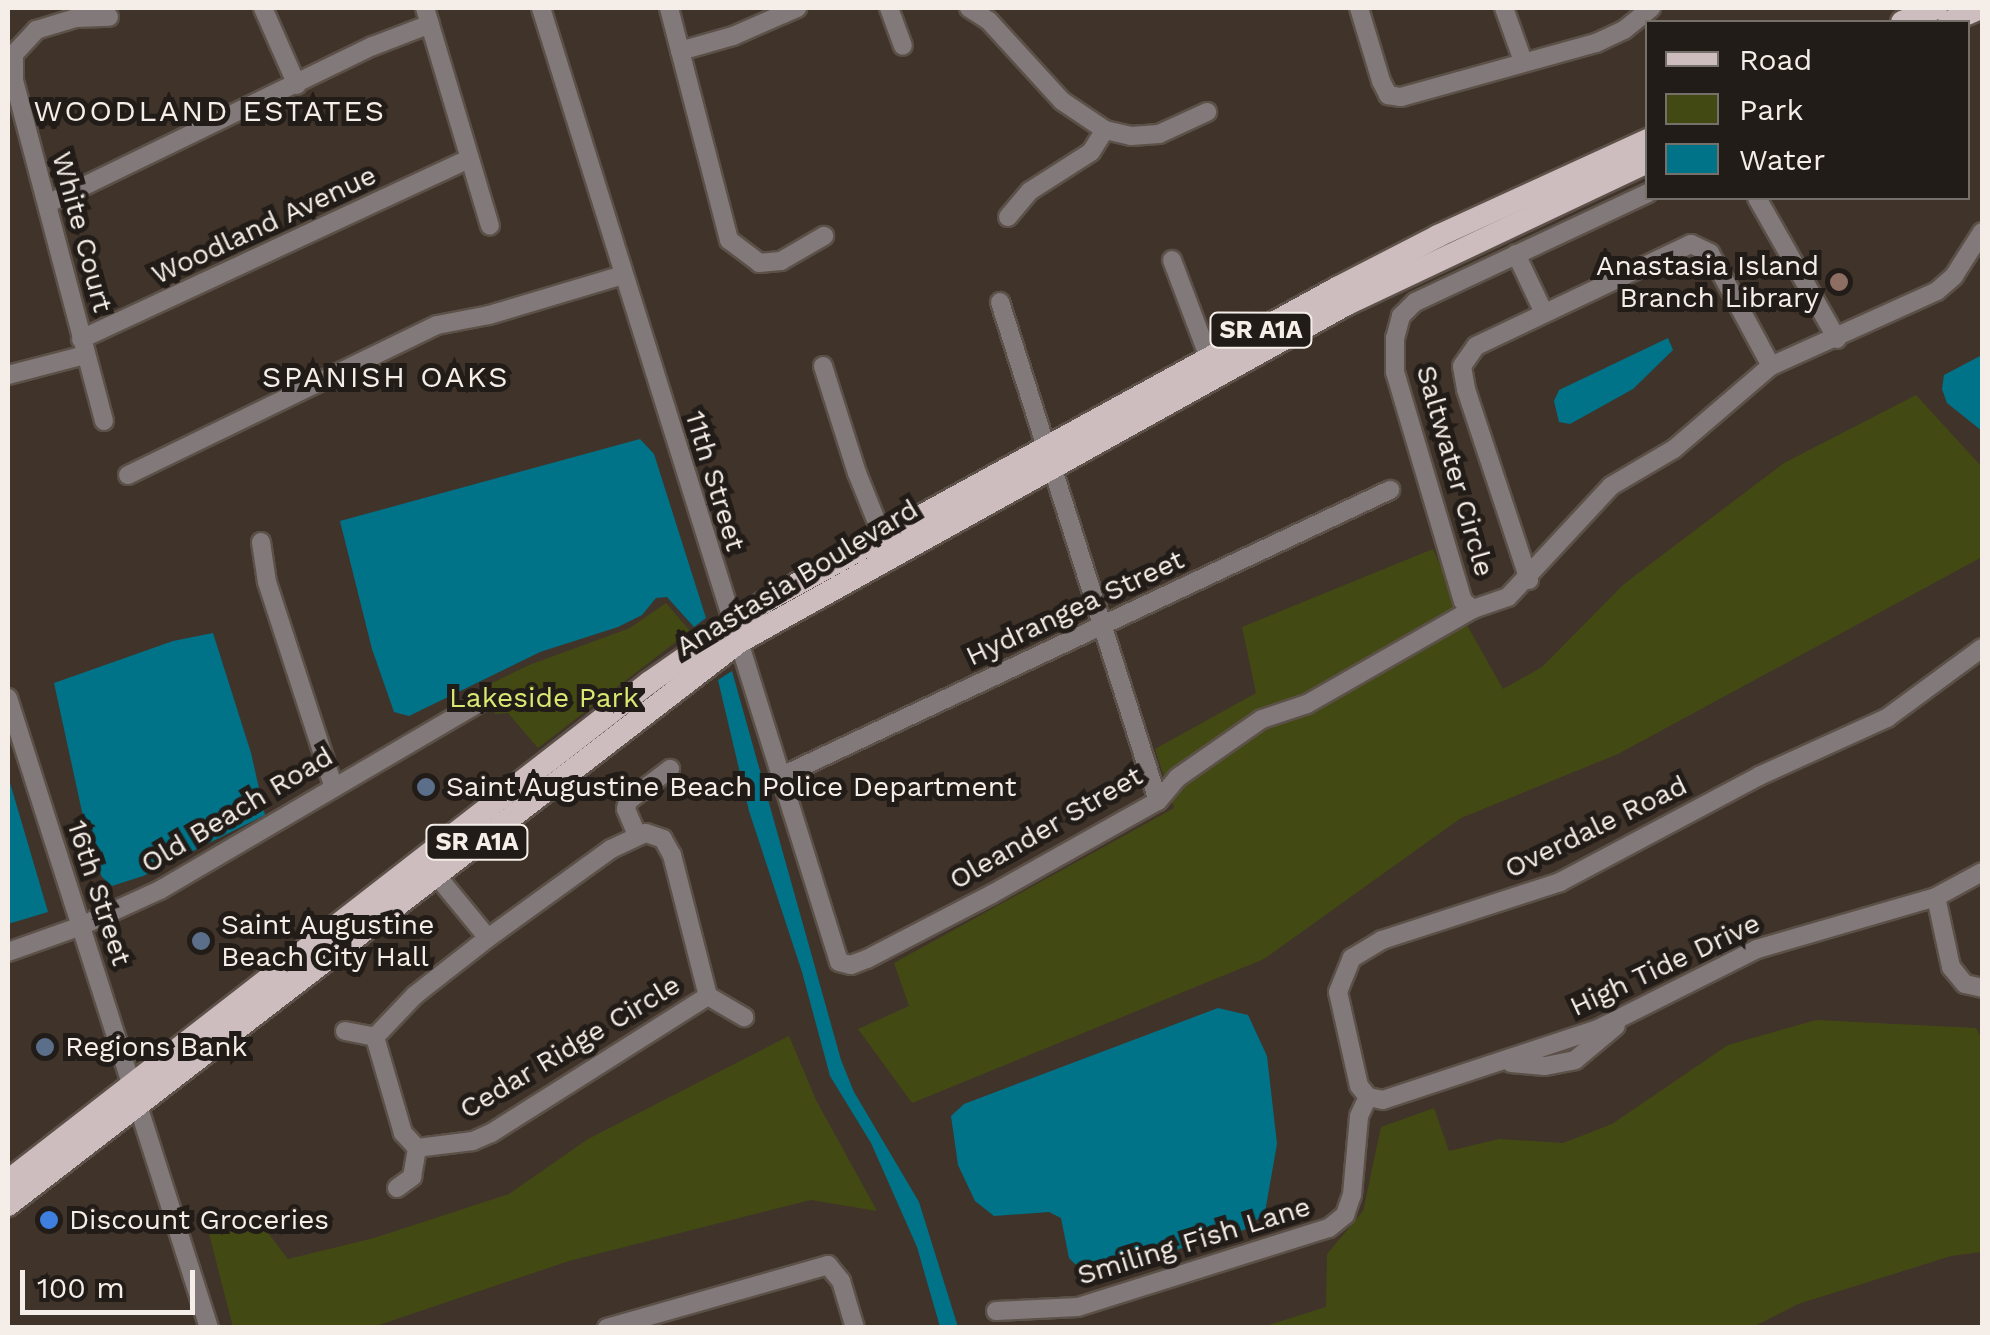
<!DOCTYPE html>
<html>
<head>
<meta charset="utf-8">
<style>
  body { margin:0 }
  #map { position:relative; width:1990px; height:1335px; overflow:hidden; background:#3f332a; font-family:"Work Sans",sans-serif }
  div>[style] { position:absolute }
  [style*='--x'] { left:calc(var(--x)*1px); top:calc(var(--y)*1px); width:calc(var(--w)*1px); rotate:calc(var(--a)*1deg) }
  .green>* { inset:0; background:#434913 }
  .water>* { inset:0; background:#017389 }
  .roads { filter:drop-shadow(2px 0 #5c5148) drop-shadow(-2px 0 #5c5148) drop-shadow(0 2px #5c5148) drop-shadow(0 -2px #5c5148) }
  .minor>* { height:18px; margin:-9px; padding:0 9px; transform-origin:9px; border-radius:9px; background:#827a7a }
  .major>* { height:22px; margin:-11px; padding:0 11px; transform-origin:11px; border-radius:11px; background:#cebdbf }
  .dots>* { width:28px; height:28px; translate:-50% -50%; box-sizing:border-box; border:5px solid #221c18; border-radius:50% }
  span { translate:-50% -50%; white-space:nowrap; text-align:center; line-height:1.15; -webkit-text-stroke:10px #221c18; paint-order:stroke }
  .shield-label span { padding:2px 8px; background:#221c18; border:2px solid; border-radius:8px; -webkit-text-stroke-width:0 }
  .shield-label { font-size:25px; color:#f5ede7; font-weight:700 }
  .street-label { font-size:28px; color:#f5ede7 }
  .poi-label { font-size:28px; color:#f5ede7 }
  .right { translate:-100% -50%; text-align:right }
  .left { translate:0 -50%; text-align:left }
  .park-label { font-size:28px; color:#d9e872 }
  .neighbourhood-label { font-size:30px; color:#f5ede7; letter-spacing:2.5px }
  .frame { position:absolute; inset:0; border:10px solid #f5ede7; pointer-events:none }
  .legend { position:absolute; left:1645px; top:20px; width:325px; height:180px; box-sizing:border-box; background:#221c18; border:2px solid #76706b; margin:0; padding:12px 18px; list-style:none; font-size:30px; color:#f5ede7 }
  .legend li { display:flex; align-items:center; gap:20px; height:50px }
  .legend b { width:50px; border:2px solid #76706b }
  .scale { position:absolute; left:20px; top:1270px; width:175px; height:45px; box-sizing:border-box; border:5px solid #f5ede7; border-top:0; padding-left:12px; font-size:30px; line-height:35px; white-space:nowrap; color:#f5ede7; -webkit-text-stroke:8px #221c18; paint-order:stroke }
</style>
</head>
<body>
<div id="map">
  <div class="green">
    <div style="clip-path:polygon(1916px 395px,1982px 467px,1982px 557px,1618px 754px,1461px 818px,1264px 959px,912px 1103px,858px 1029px,909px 1006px,894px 963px,1174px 808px,1155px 749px,1256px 693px,1242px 627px,1433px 549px,1468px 627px,1503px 689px,1542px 667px,1624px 584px,1784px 463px)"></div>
    <div style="clip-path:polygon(666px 603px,690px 631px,538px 748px,508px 713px,495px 714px,482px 688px,529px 665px,630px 628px)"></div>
    <div style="clip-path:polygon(1816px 1020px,1976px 1028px,1982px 1040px,1982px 1252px,1951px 1256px,1798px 1304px,1753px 1327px,1262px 1327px,1326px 1307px,1327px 1254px,1363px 1211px,1381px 1127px,1434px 1108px,1449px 1151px,1499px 1139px,1563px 1143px,1612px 1124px,1728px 1045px)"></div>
    <div style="clip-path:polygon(789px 1036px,816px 1100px,877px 1211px,811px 1200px,569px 1261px,373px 1327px,233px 1327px,209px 1234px,265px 1229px,288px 1259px,374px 1238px,509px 1194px,588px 1139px)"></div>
  </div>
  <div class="water">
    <div style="clip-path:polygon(1668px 338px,1673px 350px,1633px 389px,1570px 424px,1559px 422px,1554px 401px,1559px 390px)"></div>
    <div style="clip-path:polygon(1982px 355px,1982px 431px,1947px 403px,1942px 389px,1944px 375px)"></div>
    <div style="clip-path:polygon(640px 439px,654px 454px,706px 618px,694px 627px,667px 597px,656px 598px,642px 615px,618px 627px,540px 652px,409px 716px,394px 712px,372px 649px,340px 521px)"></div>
    <div style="clip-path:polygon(213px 633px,251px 753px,265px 815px,143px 876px,112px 886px,102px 877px,91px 853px,54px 683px,173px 641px)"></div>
    <div style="clip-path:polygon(732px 671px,841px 1060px,854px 1092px,919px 1202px,958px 1327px,940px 1327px,917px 1247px,871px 1143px,830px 1076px,802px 972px,749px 811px,718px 680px)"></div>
    <div style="clip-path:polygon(8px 776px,48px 912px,8px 924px)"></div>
    <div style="clip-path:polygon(1218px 1008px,1248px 1015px,1267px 1056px,1277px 1144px,1265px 1212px,1247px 1229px,1087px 1276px,1069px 1258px,1061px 1218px,1049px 1212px,994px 1216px,975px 1201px,958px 1165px,951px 1116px,964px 1104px)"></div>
  </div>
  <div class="roads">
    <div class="minor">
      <div style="--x:263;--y:8;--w:84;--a:66.2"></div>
      <div style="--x:425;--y:8;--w:227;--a:73.4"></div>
      <div style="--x:541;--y:8;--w:999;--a:72.65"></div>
      <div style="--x:839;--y:962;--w:12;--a:14"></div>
      <div style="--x:851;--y:965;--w:17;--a:-21"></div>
      <div style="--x:867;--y:959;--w:141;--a:-27.5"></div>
      <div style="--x:992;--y:894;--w:190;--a:-29.3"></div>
      <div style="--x:1158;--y:801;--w:30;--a:-50"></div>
      <div style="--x:1177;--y:778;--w:103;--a:-34.8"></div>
      <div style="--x:1262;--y:719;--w:47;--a:-18.4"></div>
      <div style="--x:1307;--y:704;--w:191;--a:-29.8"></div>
      <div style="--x:669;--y:8;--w:240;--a:75.5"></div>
      <div style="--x:729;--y:240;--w:38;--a:37"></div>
      <div style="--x:759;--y:263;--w:22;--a:-5"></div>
      <div style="--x:781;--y:261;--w:50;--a:-30.2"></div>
      <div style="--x:889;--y:8;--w:40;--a:69.8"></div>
      <div style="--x:969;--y:8;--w:24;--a:33"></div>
      <div style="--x:989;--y:21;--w:108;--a:47.6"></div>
      <div style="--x:1062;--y:101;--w:52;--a:34"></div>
      <div style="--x:1105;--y:130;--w:27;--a:13"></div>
      <div style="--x:1131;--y:136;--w:28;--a:-4"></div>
      <div style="--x:1159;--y:134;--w:53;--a:-24.6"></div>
      <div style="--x:1359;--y:8;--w:76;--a:73.2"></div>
      <div style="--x:1381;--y:81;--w:16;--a:63"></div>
      <div style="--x:1388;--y:95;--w:13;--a:9"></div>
      <div style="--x:1401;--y:97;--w:202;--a:-15.5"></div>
      <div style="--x:1596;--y:43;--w:31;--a:-25"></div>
      <div style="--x:1624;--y:30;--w:35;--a:-39"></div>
      <div style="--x:1504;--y:8;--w:56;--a:70.3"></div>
      <div style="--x:680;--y:51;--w:55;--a:-15.8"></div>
      <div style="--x:733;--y:36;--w:70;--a:-23.6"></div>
      <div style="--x:1648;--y:193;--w:257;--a:154.9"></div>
      <div style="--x:1415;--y:302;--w:20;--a:135"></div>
      <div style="--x:1401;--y:316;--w:23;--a:105"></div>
      <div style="--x:1395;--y:338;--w:34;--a:90"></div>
      <div style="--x:1395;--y:372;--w:239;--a:73.5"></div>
      <div style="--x:1463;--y:601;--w:13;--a:39"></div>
      <div style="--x:1473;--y:609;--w:37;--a:-19"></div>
      <div style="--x:1508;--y:597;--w:151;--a:-47.1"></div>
      <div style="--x:1611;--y:486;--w:73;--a:-30.4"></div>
      <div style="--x:1674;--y:449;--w:128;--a:-40.6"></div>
      <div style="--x:1771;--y:366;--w:182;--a:-24.3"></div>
      <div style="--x:1937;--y:291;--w:23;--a:-41"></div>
      <div style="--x:1954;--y:276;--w:52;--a:-57.5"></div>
      <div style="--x:1757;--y:198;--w:162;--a:60.4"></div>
      <div style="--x:47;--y:204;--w:362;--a:-25.9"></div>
      <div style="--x:373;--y:46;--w:61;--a:-21.1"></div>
      <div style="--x:1008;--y:217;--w:34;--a:-50"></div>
      <div style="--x:1030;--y:191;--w:72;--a:-32.6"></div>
      <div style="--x:1091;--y:152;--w:26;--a:-58"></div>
      <div style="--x:1516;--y:254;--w:65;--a:64.6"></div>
      <div style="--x:1172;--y:260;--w:105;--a:69.3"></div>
      <div style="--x:1000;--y:302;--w:523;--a:72.43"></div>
      <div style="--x:81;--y:339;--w:428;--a:-24.9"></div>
      <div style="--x:823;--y:366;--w:112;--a:72.4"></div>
      <div style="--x:857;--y:473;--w:67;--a:68"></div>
      <div style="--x:8;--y:375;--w:80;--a:-14.6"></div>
      <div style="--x:104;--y:421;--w:353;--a:-104.8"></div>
      <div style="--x:14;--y:80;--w:26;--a:-90"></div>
      <div style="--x:14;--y:54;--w:33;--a:-47"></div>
      <div style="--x:36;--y:30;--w:42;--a:-16.7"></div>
      <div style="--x:76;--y:18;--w:33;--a:-2"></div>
      <div style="--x:128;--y:475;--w:343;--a:-25.9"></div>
      <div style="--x:437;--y:325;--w:53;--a:-10.9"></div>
      <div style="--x:489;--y:315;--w:140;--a:-16.6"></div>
      <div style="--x:261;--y:542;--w:40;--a:81.5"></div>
      <div style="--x:267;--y:582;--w:213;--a:72"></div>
      <div style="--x:1529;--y:580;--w:201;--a:-108.3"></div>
      <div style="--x:1466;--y:389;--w:23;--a:-100"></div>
      <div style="--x:1462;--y:366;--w:24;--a:-55"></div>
      <div style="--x:1476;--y:346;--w:238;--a:-25.4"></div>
      <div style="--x:1691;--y:244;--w:21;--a:25"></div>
      <div style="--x:1710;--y:253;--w:128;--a:61.6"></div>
      <div style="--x:8;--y:698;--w:661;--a:72.3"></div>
      <div style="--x:784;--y:775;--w:670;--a:-25.19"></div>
      <div style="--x:646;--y:833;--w:18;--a:19"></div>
      <div style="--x:663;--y:839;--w:18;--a:61"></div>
      <div style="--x:672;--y:855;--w:146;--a:75.7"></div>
      <div style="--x:708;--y:996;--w:257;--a:147.7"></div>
      <div style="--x:491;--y:1133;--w:20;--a:156"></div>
      <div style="--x:473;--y:1141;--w:56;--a:172.9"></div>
      <div style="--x:417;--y:1148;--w:21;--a:-133"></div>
      <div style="--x:403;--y:1133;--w:100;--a:-106.3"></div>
      <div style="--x:375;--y:1037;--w:58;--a:-46.4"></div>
      <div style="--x:415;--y:995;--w:93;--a:-38"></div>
      <div style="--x:488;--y:938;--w:152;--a:-35.9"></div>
      <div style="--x:611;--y:849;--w:38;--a:-25"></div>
      <div style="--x:637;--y:835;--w:28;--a:-113"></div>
      <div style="--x:626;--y:809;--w:8;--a:-76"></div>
      <div style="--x:628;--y:801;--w:53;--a:-37.3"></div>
      <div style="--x:428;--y:865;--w:94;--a:50.6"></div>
      <div style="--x:1936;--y:897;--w:72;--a:77.9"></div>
      <div style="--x:1951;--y:967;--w:22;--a:51"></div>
      <div style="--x:1965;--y:984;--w:17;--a:13"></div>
      <div style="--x:8;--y:952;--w:77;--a:-19.6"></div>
      <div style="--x:81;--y:926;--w:87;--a:-24.5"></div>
      <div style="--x:160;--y:890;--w:379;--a:-30.4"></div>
      <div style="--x:708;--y:996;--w:42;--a:30.3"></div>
      <div style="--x:345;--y:1031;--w:31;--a:11"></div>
      <div style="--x:1511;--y:1063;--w:34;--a:5"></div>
      <div style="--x:1545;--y:1066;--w:31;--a:-11"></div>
      <div style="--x:1575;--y:1060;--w:53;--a:-39.7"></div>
      <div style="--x:1368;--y:1097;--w:14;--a:-129"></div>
      <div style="--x:1359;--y:1086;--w:96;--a:-102.6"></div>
      <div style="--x:1338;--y:992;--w:37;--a:-68"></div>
      <div style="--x:1352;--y:958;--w:35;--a:-31"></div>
      <div style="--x:1382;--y:940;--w:187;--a:-18"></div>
      <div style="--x:1560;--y:882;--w:225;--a:-28"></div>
      <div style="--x:1759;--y:776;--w:141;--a:-24.4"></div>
      <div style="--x:1887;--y:718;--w:118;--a:-36.4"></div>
      <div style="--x:1368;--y:1097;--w:15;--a:11"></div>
      <div style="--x:1383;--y:1100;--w:226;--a:-18.3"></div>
      <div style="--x:1598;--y:1029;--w:178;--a:-26.7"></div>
      <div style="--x:1757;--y:949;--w:186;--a:-16.2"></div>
      <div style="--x:1936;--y:897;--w:52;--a:-28.5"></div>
      <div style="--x:397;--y:1188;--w:19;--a:-36"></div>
      <div style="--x:412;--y:1177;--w:29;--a:-80"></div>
      <div style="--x:996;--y:1311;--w:82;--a:-2.8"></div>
      <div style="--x:1078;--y:1307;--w:263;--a:-17.5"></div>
      <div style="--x:1329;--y:1228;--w:21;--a:-39"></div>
      <div style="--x:1345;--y:1215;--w:21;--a:-71"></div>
      <div style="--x:1352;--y:1195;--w:79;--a:-84.9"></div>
      <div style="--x:1359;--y:1116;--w:21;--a:-65"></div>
      <div style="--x:607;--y:1328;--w:230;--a:-15.9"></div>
      <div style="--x:828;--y:1265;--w:21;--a:51"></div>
      <div style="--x:841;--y:1281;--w:49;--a:73.4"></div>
    </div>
    <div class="major">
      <div style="--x:1902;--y:22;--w:37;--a:-22"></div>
      <div style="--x:1949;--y:22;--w:35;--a:-24"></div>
      <div style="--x:8;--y:1181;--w:813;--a:-37.86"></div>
      <div style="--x:650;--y:682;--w:141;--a:-34.9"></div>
      <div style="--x:766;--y:601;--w:651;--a:-28.73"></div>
      <div style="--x:1337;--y:288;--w:114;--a:-27.2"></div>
      <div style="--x:1438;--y:236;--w:231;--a:-24.6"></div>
      <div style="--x:8;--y:1205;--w:923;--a:-37.6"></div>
      <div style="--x:739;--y:642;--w:696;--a:-29.07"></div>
      <div style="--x:1347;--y:304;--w:333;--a:-25.3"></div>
    </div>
  </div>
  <div class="dots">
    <div style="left:1839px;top:282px;background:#8d6e63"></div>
    <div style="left:426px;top:787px;background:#5c6f8a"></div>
    <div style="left:201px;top:941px;background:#5c6f8a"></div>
    <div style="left:45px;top:1047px;background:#5c6f8a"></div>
    <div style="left:49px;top:1220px;background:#3f7fe0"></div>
  </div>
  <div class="shield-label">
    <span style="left:1261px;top:330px">SR A1A</span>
    <span style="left:477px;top:842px">SR A1A</span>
  </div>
  <div class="street-label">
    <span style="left:264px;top:225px;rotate:-25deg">Woodland Avenue</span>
    <span style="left:82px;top:232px;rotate:75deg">White Court</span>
    <span style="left:1455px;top:471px;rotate:74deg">Saltwater Circle</span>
    <span style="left:715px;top:481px;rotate:73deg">11th Street</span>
    <span style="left:797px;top:578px;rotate:-31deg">Anastasia Boulevard</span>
    <span style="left:1075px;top:608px;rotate:-25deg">Hydrangea Street</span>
    <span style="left:237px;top:810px;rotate:-31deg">Old Beach Road</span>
    <span style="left:1596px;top:827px;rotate:-26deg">Overdale Road</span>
    <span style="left:1046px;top:828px;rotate:-30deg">Oleander Street</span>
    <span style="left:99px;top:893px;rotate:72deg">16th Street</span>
    <span style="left:1665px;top:965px;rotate:-25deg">High Tide Drive</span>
    <span style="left:570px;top:1047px;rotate:-31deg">Cedar Ridge Circle</span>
    <span style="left:1194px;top:1241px;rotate:-17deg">Smiling Fish Lane</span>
  </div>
  <div class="poi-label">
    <span class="right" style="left:1819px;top:282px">Anastasia Island<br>Branch Library</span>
    <span class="left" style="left:446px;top:787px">Saint Augustine Beach Police Department</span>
    <span class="left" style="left:221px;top:941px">Saint Augustine<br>Beach City Hall</span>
    <span class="left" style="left:65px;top:1047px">Regions Bank</span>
    <span class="left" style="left:69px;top:1220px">Discount Groceries</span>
  </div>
  <div class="park-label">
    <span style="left:544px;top:698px">Lakeside Park</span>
  </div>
  <div class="neighbourhood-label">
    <span style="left:210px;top:111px">WOODLAND ESTATES</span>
    <span style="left:386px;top:377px">SPANISH OAKS</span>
  </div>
  <div class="frame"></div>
  <ul class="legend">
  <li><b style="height:12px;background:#cebdbf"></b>Road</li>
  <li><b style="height:28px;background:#434913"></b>Park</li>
  <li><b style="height:28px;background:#017389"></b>Water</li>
  </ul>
  <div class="scale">100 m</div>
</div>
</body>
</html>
